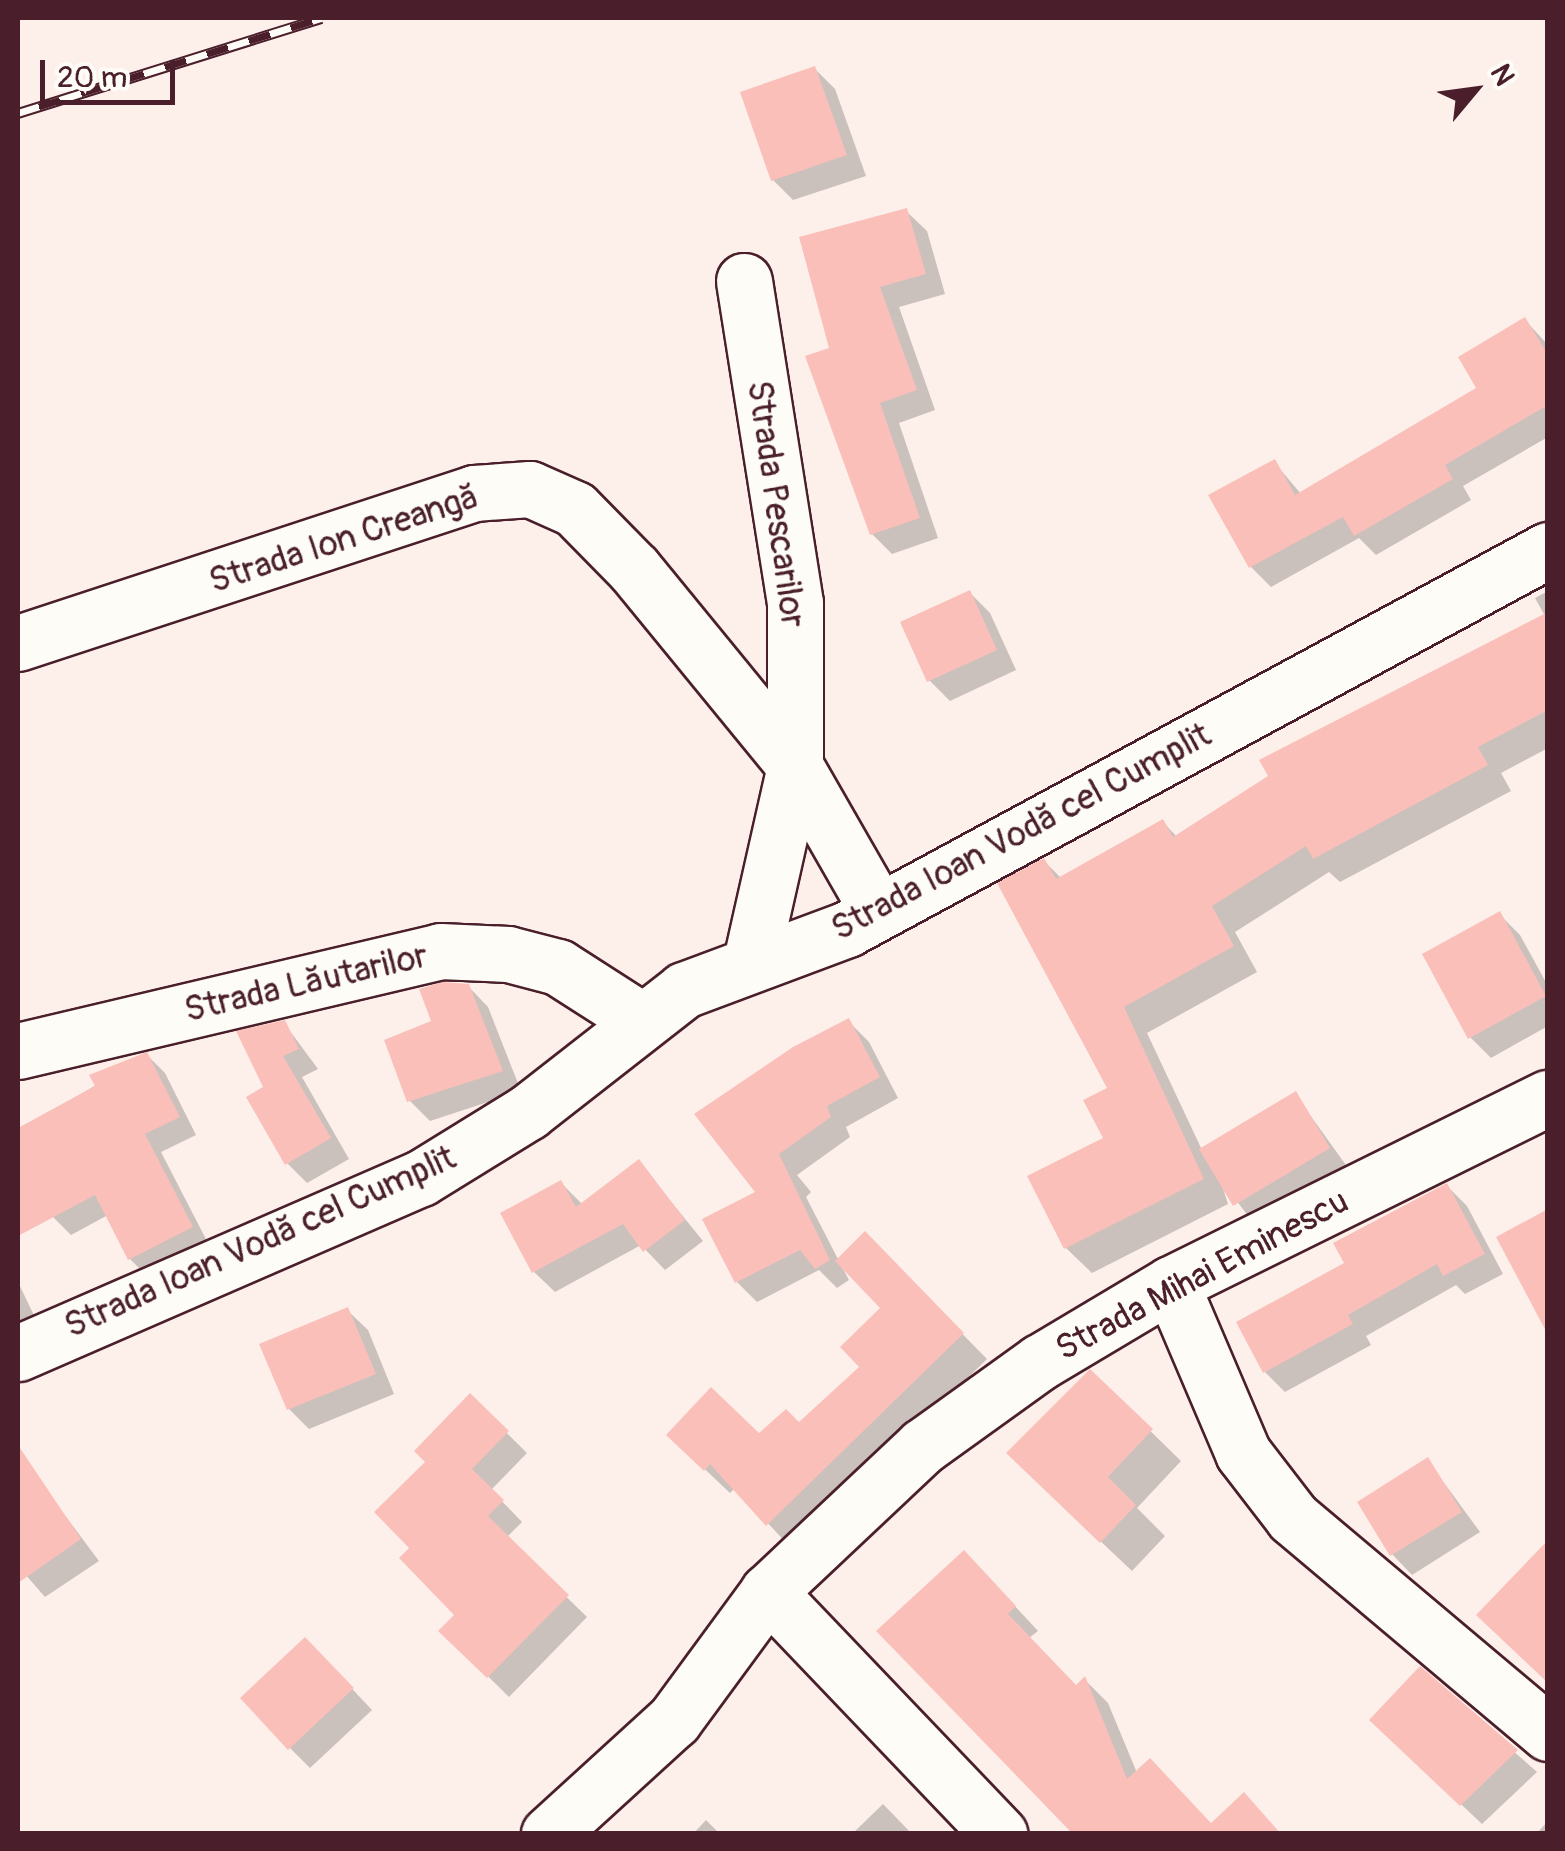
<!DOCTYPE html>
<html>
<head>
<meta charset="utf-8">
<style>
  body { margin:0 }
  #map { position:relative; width:1565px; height:1851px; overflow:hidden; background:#fdf0eb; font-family:Pangolin,sans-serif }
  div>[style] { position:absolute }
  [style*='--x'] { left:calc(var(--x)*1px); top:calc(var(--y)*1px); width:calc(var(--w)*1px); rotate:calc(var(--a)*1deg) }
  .shadow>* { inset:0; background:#0003 }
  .building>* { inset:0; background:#fbbfb9 }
  .roads { filter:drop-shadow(2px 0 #4a1f2b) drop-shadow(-2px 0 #4a1f2b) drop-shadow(0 2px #4a1f2b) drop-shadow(0 -2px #4a1f2b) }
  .minor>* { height:55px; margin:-27.5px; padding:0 27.5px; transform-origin:27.5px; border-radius:27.5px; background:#fdfcf7 }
  .rail>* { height:11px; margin-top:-5.5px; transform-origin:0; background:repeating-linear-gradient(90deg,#fdfcf7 0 22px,#4a1f2b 0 44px); box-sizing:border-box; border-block:2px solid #4a1f2b }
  span { translate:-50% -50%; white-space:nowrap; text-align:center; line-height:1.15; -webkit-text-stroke:9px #fdfcf7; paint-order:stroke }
  .street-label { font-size:35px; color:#4a1f2b }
  .frame { position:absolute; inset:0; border:20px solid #4a1f2b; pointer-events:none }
  .north { position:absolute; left:1425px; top:40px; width:100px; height:100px; -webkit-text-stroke:8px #fdfcf7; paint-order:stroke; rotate:61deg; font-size:28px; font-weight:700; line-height:40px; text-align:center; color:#4a1f2b }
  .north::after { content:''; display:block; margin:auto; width:35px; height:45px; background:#4a1f2b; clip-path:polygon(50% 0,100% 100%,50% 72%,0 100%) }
  .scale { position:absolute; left:40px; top:60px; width:135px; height:45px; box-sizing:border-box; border:5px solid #4a1f2b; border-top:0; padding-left:12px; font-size:30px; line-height:35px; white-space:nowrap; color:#4a1f2b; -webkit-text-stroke:8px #fdfcf7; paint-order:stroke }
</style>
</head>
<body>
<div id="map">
  <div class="shadow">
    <div style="clip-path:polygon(815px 69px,835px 89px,866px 176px,793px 200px,773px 180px)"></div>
    <div style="clip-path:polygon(906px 211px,927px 231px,945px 294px,899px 307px,935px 410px,899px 423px,938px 538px,892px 554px,872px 534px,832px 349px)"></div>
    <div style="clip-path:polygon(1525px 320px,1548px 345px,1548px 437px,1463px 486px,1471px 500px,1376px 555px,1359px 538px,1271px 587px,1251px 567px,1274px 462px,1301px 494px,1480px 389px)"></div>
    <div style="clip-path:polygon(1548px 591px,1548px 748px,1501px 773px,1511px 791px,1340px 882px,1329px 872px,1235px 932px,1257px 972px,1147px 1033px,1202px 1150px,1295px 1094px,1348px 1168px,1255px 1225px,1220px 1179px,1228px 1204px,1092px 1273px,1066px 1248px,1106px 1139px,1110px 1089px,1044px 861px,1062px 879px,1163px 822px,1177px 837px,1545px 616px,1535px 598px)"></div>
    <div style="clip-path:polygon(970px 593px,990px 613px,1016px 670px,950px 701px,929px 680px)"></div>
    <div style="clip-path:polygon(1500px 915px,1520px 935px,1548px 986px,1548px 1026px,1491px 1058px,1470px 1037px)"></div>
    <div style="clip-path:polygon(468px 986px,488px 1007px,521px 1091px,430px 1121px,410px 1101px,435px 1022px)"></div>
    <div style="clip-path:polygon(848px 1021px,869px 1042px,898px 1098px,846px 1127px,850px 1137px,797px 1175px,811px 1192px,806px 1197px,839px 1261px,865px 1235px,987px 1359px,792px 1549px,735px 1488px,730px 1493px,694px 1459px,799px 1425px,863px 1367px,884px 1308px,842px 1267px,849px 1280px,837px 1288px,819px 1270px,757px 1302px,737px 1282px,759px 1193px,698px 1114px)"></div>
    <div style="clip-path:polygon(284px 1023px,318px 1069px,302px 1077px,349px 1159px,307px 1183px,287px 1163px,266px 1088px)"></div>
    <div style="clip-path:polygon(147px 1055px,165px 1073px,196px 1135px,161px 1152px,209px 1245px,148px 1277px,130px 1259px,108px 1215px,71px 1235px,53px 1217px,18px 1153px,18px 1131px)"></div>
    <div style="clip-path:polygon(639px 1162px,703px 1241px,665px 1270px,641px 1245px,555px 1292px,534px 1272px,561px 1183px,583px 1205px)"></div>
    <div style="clip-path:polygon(1447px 1186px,1467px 1206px,1503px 1274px,1465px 1294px,1456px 1285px,1366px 1336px,1371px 1345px,1285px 1392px,1265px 1372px,1348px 1264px)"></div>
    <div style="clip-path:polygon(18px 1282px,39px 1326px,18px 1337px)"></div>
    <div style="clip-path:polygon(347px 1310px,368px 1330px,394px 1394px,309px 1429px,289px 1409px)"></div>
    <div style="clip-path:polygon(1090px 1372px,1181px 1461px,1137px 1508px,1165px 1536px,1132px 1571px,1039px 1483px)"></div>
    <div style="clip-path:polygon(470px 1397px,527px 1453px,491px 1490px,522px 1522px,506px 1538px,587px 1617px,509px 1697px,442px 1631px,458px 1615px,413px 1548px,429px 1462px)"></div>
    <div style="clip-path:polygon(1428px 1461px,1480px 1532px,1412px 1575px,1392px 1554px)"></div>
    <div style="clip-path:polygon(37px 1478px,99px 1561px,45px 1597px,18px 1566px,18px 1491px)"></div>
    <div style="clip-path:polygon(987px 1576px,1038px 1631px,1029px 1638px,1077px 1688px,1085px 1680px,1108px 1703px,1137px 1773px,1212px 1825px,1244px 1796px,1281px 1834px,1073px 1834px,880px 1631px)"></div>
    <div style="clip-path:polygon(325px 1660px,372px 1710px,310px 1768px,290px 1748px)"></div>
    <div style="clip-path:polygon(1421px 1670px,1537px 1772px,1482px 1824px,1393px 1740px)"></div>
    <div style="clip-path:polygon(883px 1804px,912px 1834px,852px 1834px)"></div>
    <div style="clip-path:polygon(706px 1820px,720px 1834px,693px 1834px)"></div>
    <div style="clip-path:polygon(1548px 1821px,1548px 1834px,1536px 1834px)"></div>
  </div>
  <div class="building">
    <div style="clip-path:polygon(815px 66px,847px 155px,771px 181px,740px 92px)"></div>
    <div style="clip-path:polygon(907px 208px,926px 274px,880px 287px,917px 390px,880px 403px,920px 518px,870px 535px,805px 356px,829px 348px,799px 237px)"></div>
    <div style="clip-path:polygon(1525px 317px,1548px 355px,1548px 405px,1445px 465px,1453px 479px,1354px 536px,1343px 517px,1249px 568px,1208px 495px,1275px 459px,1295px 495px,1476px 388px,1458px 357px)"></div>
    <div style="clip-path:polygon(970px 590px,997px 650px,927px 682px,900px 622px)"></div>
    <div style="clip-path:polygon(1548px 612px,1548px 710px,1478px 747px,1488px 765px,1313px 859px,1306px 846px,1212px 906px,1234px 946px,1124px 1007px,1204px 1179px,1064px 1249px,1027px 1176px,1103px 1138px,1083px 1100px,1107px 1088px,997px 883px,1044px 858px,1056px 879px,1163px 819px,1173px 837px,1268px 776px,1259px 760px)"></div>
    <div style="clip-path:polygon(1500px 911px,1546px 996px,1468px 1039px,1422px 954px)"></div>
    <div style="clip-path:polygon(443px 982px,469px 984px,503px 1071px,407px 1102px,384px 1040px,431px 1021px,419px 989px)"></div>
    <div style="clip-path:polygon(849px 1018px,880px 1077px,827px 1106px,831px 1117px,779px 1154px,830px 1260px,815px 1269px,800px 1250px,735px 1283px,702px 1219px,755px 1192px,694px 1114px,793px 1047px)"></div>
    <div style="clip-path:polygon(285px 1020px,299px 1049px,283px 1056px,331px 1138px,285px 1165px,246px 1097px,263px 1087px,236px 1031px)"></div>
    <div style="clip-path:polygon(147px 1052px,180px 1117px,145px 1134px,193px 1227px,128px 1260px,95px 1195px,18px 1236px,18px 1128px,95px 1086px,89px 1075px)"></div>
    <div style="clip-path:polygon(1296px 1091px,1330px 1148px,1233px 1206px,1199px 1149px)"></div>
    <div style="clip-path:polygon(639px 1159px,685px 1220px,643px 1252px,623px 1224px,532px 1273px,500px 1213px,561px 1180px,576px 1207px)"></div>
    <div style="clip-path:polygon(1447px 1183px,1485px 1254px,1443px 1276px,1437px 1264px,1348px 1315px,1353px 1324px,1263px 1373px,1236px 1322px,1344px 1263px,1333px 1243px)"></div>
    <div style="clip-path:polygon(1548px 1209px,1548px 1335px,1496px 1237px)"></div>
    <div style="clip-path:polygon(865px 1231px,964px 1333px,766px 1526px,710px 1464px,704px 1471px,666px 1435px,711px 1387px,759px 1433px,786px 1409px,799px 1422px,859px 1367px,840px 1347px,880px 1308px,835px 1261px)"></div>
    <div style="clip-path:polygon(348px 1307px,376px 1374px,287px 1410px,259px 1344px)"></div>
    <div style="clip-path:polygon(1090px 1369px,1153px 1429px,1108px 1477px,1136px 1505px,1100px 1543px,1006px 1453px)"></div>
    <div style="clip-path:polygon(470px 1393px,509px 1431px,472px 1469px,504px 1500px,488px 1516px,569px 1595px,487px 1678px,438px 1631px,454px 1615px,399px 1558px,409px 1548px,374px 1512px,425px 1462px,414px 1451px)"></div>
    <div style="clip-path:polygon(18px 1445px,81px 1539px,18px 1583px)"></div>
    <div style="clip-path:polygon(1428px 1457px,1462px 1512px,1390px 1556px,1357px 1502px)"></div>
    <div style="clip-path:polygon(1548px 1540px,1548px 1683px,1476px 1615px)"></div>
    <div style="clip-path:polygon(964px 1550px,1016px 1606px,1008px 1614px,1076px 1685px,1085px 1676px,1127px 1779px,1150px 1758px,1211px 1823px,1244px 1792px,1281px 1834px,1072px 1833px,876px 1631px)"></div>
    <div style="clip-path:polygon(305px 1637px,354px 1688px,288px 1750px,240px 1698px)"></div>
    <div style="clip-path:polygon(1420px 1666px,1518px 1750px,1460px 1806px,1369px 1720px)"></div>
  </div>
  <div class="roads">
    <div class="minor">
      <div style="--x:744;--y:281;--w:326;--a:81"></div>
      <div style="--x:795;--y:603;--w:163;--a:90"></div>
      <div style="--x:795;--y:766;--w:201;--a:102.7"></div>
      <div style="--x:18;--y:643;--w:480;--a:-18.2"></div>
      <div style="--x:474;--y:493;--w:56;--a:-4.1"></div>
      <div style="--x:530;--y:489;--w:49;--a:24"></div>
      <div style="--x:575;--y:509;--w:84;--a:45.5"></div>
      <div style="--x:634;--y:569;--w:254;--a:50.7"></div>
      <div style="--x:795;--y:766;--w:167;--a:60.2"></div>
      <div style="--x:18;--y:1051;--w:434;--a:-13.3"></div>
      <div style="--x:440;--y:951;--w:68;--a:2.5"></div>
      <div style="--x:508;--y:954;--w:52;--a:14.6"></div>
      <div style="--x:558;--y:967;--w:98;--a:32.6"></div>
      <div style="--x:1171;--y:1284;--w:184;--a:66.9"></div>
      <div style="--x:1243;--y:1453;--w:82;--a:52.4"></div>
      <div style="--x:1293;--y:1518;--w:334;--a:40.1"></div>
      <div style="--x:18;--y:1353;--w:439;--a:-23.5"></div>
      <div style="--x:421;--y:1178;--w:126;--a:-31.7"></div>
      <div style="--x:528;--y:1112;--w:198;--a:-38"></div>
      <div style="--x:684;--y:990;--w:174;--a:-20.5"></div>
      <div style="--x:847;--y:929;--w:797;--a:-28.4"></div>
      <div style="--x:768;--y:1592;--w:335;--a:46.3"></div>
      <div style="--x:549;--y:1834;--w:169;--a:-42.4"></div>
      <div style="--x:674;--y:1720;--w:159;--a:-53.7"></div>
      <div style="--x:768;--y:1592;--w:213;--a:-43.3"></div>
      <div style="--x:923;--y:1446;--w:144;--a:-35.7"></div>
      <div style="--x:1040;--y:1362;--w:152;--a:-30.8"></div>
      <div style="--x:1171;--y:1284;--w:420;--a:-26.3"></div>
    </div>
  </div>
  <div class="rail">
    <div style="--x:18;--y:113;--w:318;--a:-17.4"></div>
  </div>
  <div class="street-label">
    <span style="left:776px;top:504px;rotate:82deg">Strada Pescarilor</span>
    <span style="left:344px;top:539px;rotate:-18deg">Strada Ion Creangă</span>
    <span style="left:1021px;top:832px;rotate:-28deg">Strada Ioan Vodă cel Cumplit</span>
    <span style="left:306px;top:983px;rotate:-13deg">Strada Lăutarilor</span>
    <span style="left:260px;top:1242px;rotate:-24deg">Strada Ioan Vodă cel Cumplit</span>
    <span style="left:1202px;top:1275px;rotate:-28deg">Strada Mihai Eminescu</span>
  </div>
  <div class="frame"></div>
  <div class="north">N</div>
  <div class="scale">20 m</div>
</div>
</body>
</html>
